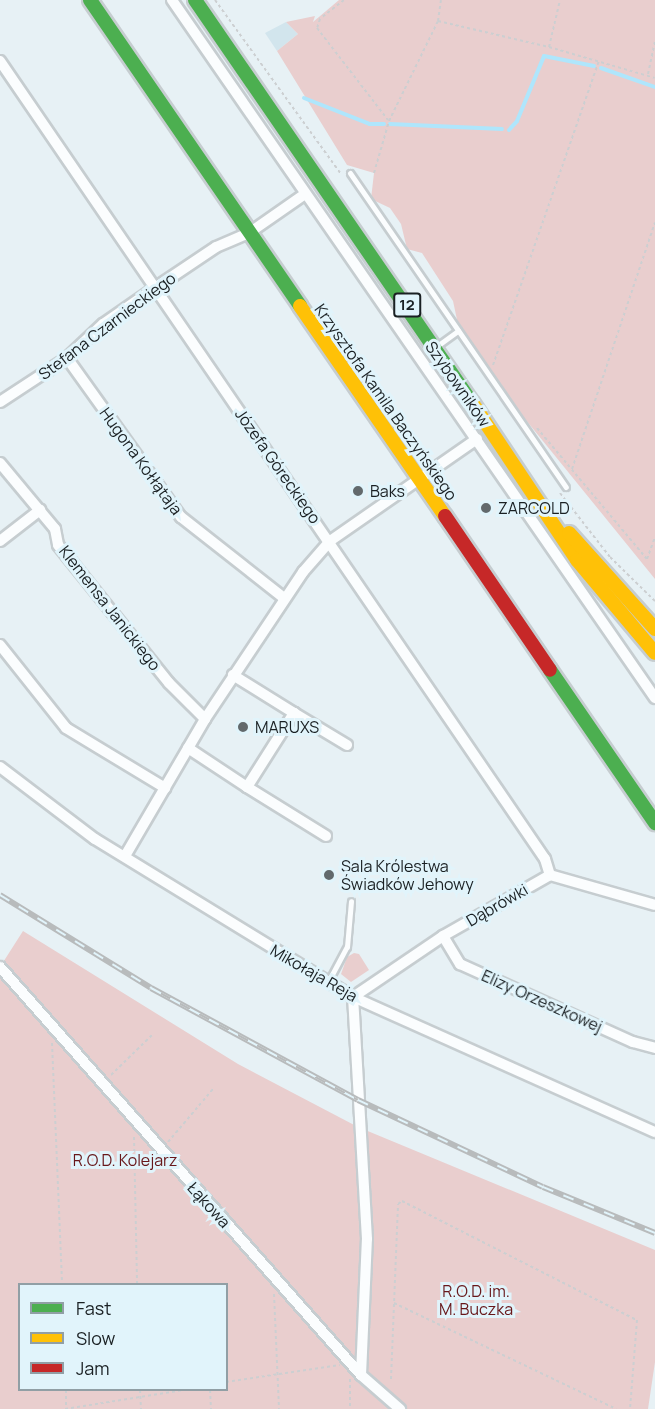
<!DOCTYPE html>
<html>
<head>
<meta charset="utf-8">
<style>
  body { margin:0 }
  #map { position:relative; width:655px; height:1409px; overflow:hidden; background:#e7f1f5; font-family:Manrope,sans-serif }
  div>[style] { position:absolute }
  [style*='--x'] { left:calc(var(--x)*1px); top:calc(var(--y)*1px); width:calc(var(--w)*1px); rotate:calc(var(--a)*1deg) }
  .built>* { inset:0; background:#d2e5ed }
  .green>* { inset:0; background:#e9cece }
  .stream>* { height:4px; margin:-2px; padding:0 2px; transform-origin:2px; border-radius:2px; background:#afe6fc }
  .path>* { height:2px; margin-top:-1px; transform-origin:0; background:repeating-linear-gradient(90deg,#cccfd1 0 3px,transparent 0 6px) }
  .roads { filter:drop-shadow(2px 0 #c6cdd0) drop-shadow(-2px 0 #c6cdd0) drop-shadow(0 2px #c6cdd0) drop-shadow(0 -2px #c6cdd0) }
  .lane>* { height:5px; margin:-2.5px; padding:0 2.5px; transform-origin:2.5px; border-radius:2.5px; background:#fbfdfe }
  .street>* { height:10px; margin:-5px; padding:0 5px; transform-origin:5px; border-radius:5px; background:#fbfdfe }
  .fast>* { height:14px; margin:-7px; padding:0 7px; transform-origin:7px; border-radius:7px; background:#4caf50 }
  .slow>* { height:14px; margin:-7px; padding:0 7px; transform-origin:7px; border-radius:7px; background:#ffc107 }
  .jam>* { height:14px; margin:-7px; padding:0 7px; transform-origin:7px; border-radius:7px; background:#c62828 }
  .rail>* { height:6px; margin-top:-3px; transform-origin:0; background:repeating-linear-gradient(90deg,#e1f4fb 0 11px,#b8bbbc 0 22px); box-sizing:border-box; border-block:2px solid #b8bbbc }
  .dots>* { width:16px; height:16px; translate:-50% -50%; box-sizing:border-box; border:3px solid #e1f4fb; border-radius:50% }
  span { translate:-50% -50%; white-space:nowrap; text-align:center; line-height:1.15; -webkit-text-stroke:6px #e1f4fb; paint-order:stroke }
  .shield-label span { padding:2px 4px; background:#e1f4fb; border:2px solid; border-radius:4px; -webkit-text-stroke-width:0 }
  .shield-label { font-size:15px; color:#1a2023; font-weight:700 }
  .street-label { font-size:16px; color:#1a2023 }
  .poi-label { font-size:16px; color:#1a2023 }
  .left { translate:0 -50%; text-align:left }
  .park-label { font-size:16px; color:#68171a }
  .legend { position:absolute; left:18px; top:1283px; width:210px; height:108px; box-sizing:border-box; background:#e1f4fb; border:2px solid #919fa5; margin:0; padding:8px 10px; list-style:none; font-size:18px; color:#1a2023 }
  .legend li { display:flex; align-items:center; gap:12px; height:30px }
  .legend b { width:30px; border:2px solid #919fa5 }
</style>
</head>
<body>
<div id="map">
  <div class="built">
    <div style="clip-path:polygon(286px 22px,298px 34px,277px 51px,265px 33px)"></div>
  </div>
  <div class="green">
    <div style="clip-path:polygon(339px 0,655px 0,655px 579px,508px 398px,459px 329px,453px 301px,422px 253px,407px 249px,401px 224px,390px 208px,371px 199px,374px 173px,347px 165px,277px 51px,298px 34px,286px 22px,315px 16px,313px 22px)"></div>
    <div style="clip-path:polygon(evenodd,23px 931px,238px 1064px,358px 1127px,655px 1250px,655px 1362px,648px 1409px,0 1409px,0 967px,23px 931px,20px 1284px,226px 1284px,226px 1390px,20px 1390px,20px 1284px)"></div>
    <div style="clip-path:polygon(354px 953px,359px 954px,369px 970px,351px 982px,341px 974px,347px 957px)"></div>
  </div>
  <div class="stream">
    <div style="--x:601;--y:68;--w:57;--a:19.4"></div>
    <div style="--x:304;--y:98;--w:71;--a:21.5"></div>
    <div style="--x:370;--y:124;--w:14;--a:0"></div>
    <div style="--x:390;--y:124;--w:112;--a:2.6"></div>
    <div style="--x:509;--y:130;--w:12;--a:-48"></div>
    <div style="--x:517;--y:121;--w:70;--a:-67.4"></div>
    <div style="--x:544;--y:56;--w:51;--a:11.3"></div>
  </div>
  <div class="path">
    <div style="--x:215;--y:0;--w:215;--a:54.1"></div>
    <div style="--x:344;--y:0;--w:31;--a:142"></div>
    <div style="--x:320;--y:19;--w:9;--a:108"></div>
    <div style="--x:317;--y:28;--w:116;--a:52.3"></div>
    <div style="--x:438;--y:21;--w:114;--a:13.2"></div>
    <div style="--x:549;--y:47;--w:110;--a:16.3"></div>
    <div style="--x:549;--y:47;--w:48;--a:-76.8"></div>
    <div style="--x:648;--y:74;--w:34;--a:-78"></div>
    <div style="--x:374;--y:173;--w:54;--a:-73.9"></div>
    <div style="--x:389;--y:121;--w:111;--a:-63.9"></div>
    <div style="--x:438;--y:21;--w:21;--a:-82"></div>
    <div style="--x:493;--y:365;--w:322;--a:-70.8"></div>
    <div style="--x:537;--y:428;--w:171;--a:50"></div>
    <div style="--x:572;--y:469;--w:260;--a:-71.4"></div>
    <div style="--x:560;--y:493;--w:81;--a:52"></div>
    <div style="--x:610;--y:557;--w:63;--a:44.4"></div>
    <div style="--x:647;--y:559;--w:23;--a:-70"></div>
    <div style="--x:52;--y:1043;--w:241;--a:87.6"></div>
    <div style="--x:111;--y:1075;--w:57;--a:-44.3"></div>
    <div style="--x:134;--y:1137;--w:147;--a:88.8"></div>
    <div style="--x:168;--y:1142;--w:70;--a:-49.7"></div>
    <div style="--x:274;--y:1294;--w:115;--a:87.5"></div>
    <div style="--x:394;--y:1303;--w:246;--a:25.5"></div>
    <div style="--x:350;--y:1379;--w:30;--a:90"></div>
    <div style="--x:391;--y:1379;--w:175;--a:-87.7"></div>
    <div style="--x:398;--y:1204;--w:5;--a:-37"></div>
    <div style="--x:402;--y:1201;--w:263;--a:26.9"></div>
    <div style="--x:637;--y:1320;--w:89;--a:94.5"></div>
    <div style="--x:226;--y:1382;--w:115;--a:-8.5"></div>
    <div style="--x:66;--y:1390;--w:19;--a:90"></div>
    <div style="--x:140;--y:1390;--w:19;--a:87"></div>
    <div style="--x:210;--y:1390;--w:19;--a:87"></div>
    <div style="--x:65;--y:1409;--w:120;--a:-9.1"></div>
  </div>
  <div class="roads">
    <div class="lane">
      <div style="--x:350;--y:173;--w:381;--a:55.5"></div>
      <div style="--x:437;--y:346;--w:26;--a:-36"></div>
      <div style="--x:328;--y:982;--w:40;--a:-62"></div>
      <div style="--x:347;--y:947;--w:46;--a:-85"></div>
    </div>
    <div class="street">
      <div style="--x:172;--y:0;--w:849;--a:55.32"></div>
      <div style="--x:0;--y:61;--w:966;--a:55.67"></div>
      <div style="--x:545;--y:859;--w:17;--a:73"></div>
      <div style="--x:67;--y:358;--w:196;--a:54.4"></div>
      <div style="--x:181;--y:517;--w:131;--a:38.2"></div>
      <div style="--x:0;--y:402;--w:80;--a:-33.3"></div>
      <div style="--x:67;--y:358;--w:50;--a:-43.4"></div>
      <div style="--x:103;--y:324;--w:63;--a:-34.7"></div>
      <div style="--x:155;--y:288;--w:73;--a:-33.9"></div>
      <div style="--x:216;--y:247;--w:36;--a:-23"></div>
      <div style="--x:249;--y:233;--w:68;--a:-34.9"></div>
      <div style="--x:0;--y:463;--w:86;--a:50.2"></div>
      <div style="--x:55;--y:529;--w:16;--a:79"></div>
      <div style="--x:58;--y:545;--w:177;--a:51.2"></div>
      <div style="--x:169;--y:683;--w:51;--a:45"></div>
      <div style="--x:0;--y:541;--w:51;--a:-37.8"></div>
      <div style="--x:0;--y:645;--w:106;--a:51.5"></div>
      <div style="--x:66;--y:728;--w:116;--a:31.2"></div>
      <div style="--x:294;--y:713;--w:62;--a:31.1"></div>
      <div style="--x:188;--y:748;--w:71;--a:33.5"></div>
      <div style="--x:247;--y:787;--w:88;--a:-57.6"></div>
      <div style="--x:294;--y:713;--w:72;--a:-148.1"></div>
      <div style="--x:0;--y:767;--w:119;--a:37.2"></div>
      <div style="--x:95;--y:839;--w:303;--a:31.5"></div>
      <div style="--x:353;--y:997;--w:331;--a:24.1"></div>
      <div style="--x:247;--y:787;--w:93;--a:31.8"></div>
      <div style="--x:125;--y:856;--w:159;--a:-59.7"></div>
      <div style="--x:205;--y:719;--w:177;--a:-56.3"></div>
      <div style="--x:303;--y:572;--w:41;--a:-48.9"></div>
      <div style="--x:330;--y:541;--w:179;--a:-34.8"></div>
      <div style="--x:443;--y:936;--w:33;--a:59"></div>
      <div style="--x:460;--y:964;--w:190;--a:24.3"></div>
      <div style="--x:633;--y:1042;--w:23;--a:15"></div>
      <div style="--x:0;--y:967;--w:545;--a:48.5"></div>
      <div style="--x:361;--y:1375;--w:52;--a:41.1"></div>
      <div style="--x:361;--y:1375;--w:136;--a:-87.5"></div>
      <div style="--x:367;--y:1239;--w:242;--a:-93.3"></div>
      <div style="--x:353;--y:997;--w:109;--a:-34.1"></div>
      <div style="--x:443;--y:936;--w:123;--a:-29.7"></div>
      <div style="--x:550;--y:875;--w:109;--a:15.9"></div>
    </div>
    <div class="fast">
      <div style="--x:90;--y:0;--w:371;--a:55.5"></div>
      <div style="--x:195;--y:0;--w:490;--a:55.5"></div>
      <div style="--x:550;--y:670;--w:186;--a:55.5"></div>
    </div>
    <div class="slow">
      <div style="--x:300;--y:306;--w:255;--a:55.4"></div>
      <div style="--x:473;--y:404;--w:187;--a:56.3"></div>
      <div style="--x:577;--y:560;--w:121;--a:50"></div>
      <div style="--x:569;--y:533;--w:129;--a:48.1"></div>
    </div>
    <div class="jam">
      <div style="--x:445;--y:516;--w:186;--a:55.7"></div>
    </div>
  </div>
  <div class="rail">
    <div style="--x:0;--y:895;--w:177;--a:31.6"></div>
    <div style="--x:151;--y:988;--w:235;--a:28.4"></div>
    <div style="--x:358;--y:1100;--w:204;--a:25.2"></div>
    <div style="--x:543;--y:1187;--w:121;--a:22.3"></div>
  </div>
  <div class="dots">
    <div style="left:358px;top:491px;background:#62696c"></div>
    <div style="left:486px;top:508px;background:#62696c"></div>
    <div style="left:243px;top:727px;background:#62696c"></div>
    <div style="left:329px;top:875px;background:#62696c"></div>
  </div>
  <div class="shield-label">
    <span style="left:407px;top:305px">12</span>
  </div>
  <div class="street-label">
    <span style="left:107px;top:326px;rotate:-37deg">Stefana Czarnieckiego</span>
    <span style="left:458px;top:384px;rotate:55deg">Szybowników</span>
    <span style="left:386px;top:402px;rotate:55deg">Krzysztofa Kamila Baczyńskiego</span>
    <span style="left:141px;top:461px;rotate:54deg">Hugona Kołłątaja</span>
    <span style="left:278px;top:466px;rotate:55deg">Józefa Góreckiego</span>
    <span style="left:110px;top:608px;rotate:52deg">Klemensa Janickiego</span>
    <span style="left:497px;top:905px;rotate:-30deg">Dąbrówki</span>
    <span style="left:314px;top:973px;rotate:30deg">Mikołaja Reja</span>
    <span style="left:542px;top:1001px;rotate:24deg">Elizy Orzeszkowej</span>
    <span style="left:209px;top:1205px;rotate:48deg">Łąkowa</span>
  </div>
  <div class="poi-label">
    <span class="left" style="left:370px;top:491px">Baks</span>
    <span class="left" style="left:498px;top:508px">ZARCOLD</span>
    <span class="left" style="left:255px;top:727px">MARUXS</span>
    <span class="left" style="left:341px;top:875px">Sala Królestwa<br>Świadków Jehowy</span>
  </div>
  <div class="park-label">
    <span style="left:125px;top:1160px">R.O.D. Kolejarz</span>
    <span style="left:476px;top:1300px">R.O.D. im.<br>M. Buczka</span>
  </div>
  <ul class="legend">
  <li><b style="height:8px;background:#4caf50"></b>Fast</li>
  <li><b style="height:8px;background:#ffc107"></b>Slow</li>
  <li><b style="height:8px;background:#c62828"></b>Jam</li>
  </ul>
</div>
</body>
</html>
